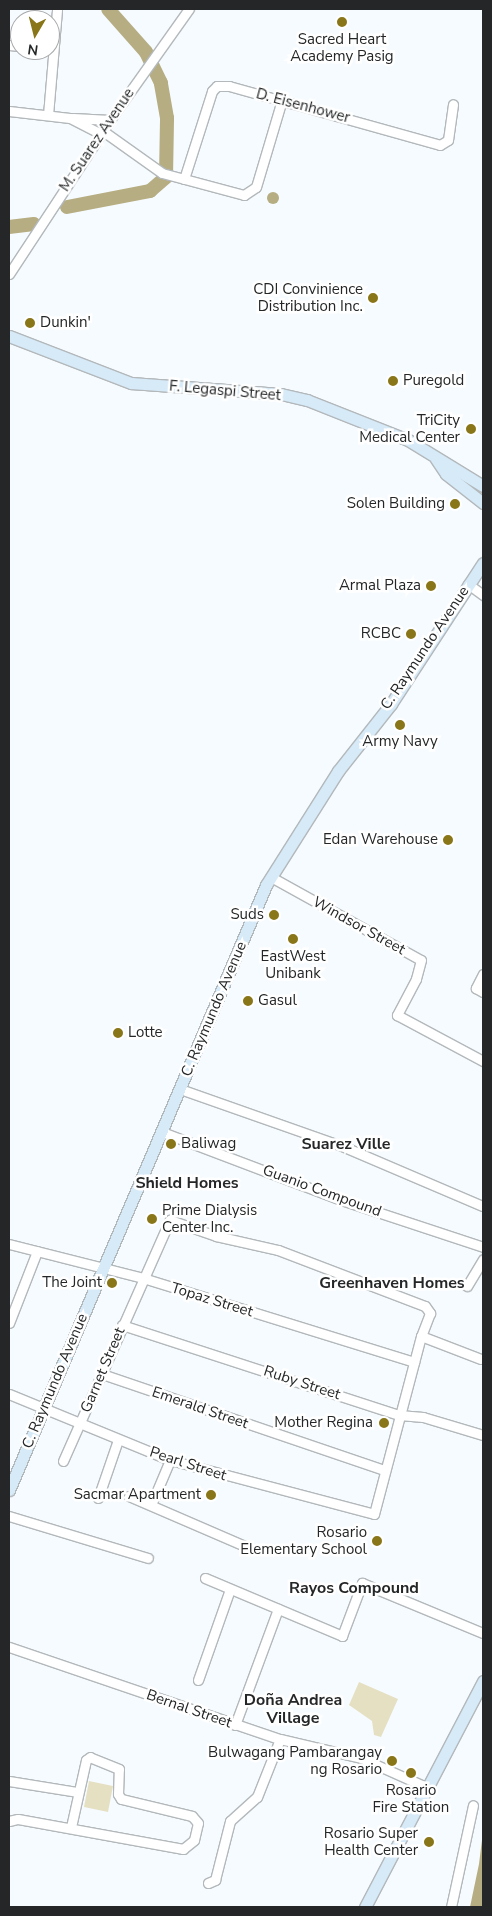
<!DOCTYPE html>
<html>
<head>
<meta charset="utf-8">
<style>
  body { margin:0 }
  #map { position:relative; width:492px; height:1916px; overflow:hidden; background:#f6fbff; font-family:"Nunito Sans",sans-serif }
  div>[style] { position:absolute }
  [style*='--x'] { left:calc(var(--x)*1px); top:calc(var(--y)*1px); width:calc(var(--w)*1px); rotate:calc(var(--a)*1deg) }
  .green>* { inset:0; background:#e6e0c3 }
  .water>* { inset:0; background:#b6ad82 }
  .round { border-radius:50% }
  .river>* { height:14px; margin:-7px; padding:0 7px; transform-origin:7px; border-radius:7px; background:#b6ad82 }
  .roads { filter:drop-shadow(1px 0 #b3b8bb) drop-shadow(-1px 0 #b3b8bb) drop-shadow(0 1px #b3b8bb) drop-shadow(0 -1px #b3b8bb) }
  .minor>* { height:9px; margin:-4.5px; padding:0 4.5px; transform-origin:4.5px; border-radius:4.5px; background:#fff }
  .major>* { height:11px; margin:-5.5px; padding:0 5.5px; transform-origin:5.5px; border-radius:5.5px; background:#d6eaf8 }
  .dots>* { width:14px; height:14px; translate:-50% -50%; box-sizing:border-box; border:2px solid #fff; border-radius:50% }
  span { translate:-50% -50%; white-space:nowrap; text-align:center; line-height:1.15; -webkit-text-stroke:5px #fff; paint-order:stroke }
  .poi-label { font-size:15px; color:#242627 }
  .right { translate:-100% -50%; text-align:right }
  .left { translate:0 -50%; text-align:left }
  .street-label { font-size:15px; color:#242627 }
  .neighbourhood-label { font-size:16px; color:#242627; font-weight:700 }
  .frame { position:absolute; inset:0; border:10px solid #242627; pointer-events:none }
  .north { position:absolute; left:10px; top:10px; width:50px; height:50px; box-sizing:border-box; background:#fff; border:1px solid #a7a8a9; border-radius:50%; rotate:188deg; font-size:14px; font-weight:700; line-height:20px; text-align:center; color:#242627 }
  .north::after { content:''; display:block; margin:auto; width:18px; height:22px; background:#887619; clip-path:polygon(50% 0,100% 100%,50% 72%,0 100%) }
</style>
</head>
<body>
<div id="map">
  <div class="green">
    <div style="clip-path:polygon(359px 1682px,398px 1699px,381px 1737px,374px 1735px,372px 1721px,349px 1705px)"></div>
    <div style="clip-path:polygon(89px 1781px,113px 1786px,108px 1812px,84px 1807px)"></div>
  </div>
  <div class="water">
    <div class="round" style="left:267px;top:192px;width:12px;height:12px"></div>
    <div style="clip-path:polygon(483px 1832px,483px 1907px,470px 1907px,479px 1864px)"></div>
  </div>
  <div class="river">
    <div style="--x:67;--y:207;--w:85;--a:-10.9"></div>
    <div style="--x:150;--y:191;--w:21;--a:-41"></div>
    <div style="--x:166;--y:177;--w:59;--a:-89"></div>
    <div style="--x:167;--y:118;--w:36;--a:-100"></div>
    <div style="--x:161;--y:83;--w:34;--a:-116"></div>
    <div style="--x:146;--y:52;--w:57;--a:-131.5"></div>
    <div style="--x:9;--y:227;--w:25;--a:-7"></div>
  </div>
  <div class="roads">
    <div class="minor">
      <div style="--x:9;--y:45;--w:11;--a:5"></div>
      <div style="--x:9;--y:111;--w:61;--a:6.5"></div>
      <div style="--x:70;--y:118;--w:35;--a:27"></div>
      <div style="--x:48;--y:115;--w:106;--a:-85.1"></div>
      <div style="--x:73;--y:118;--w:37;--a:3"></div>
      <div style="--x:103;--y:131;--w:72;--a:35.4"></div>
      <div style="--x:162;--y:173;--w:85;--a:15"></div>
      <div style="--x:244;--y:195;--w:14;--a:-34"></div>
      <div style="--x:256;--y:187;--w:91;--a:-73.4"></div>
      <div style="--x:184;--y:179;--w:92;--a:-72.3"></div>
      <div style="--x:212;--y:91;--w:7;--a:-45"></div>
      <div style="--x:217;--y:86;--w:12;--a:0"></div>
      <div style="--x:229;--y:86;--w:219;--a:15.6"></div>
      <div style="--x:440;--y:145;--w:9;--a:-32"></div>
      <div style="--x:448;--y:140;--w:36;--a:-82"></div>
      <div style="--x:9;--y:274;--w:184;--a:-56.7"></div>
      <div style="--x:110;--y:120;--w:136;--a:-54.6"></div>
      <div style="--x:468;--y:584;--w:19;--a:36"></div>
      <div style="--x:271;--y:877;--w:171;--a:29"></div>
      <div style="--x:421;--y:960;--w:20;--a:105"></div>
      <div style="--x:416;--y:979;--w:41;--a:117.8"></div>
      <div style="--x:397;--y:1015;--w:98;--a:28.1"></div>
      <div style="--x:483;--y:974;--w:16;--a:117"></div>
      <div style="--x:476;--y:988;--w:8;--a:30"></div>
      <div style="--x:180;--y:1089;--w:172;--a:19.4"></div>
      <div style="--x:342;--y:1146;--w:153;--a:23.1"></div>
      <div style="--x:162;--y:1132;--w:191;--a:20.8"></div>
      <div style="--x:341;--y:1200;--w:150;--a:18.3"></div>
      <div style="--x:9;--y:1244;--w:138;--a:14.2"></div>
      <div style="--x:143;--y:1278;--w:284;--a:17.2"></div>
      <div style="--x:467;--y:1286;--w:31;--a:-59"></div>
      <div style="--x:9;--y:1323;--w:77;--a:-68.7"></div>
      <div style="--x:122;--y:1325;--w:291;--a:18"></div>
      <div style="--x:399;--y:1415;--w:24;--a:5"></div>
      <div style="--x:423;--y:1417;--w:63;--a:16.7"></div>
      <div style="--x:102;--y:1374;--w:298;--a:18.8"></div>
      <div style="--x:9;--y:1394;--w:174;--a:22.3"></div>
      <div style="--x:170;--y:1460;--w:211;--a:14.8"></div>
      <div style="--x:374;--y:1514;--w:184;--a:-75.2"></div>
      <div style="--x:421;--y:1336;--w:64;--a:21"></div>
      <div style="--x:63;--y:1461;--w:264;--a:-66.1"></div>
      <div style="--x:170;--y:1220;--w:49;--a:19.2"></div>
      <div style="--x:216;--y:1236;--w:64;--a:12.7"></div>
      <div style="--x:278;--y:1250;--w:157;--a:20.9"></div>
      <div style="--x:425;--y:1306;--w:9;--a:54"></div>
      <div style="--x:430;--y:1313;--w:25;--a:111"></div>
      <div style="--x:129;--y:1496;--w:129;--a:23.4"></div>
      <div style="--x:98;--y:1498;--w:61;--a:-71"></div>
      <div style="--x:151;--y:1505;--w:49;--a:-67.1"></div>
      <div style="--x:9;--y:1516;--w:145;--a:16.8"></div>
      <div style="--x:205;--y:1578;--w:149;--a:22.9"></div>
      <div style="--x:342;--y:1636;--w:57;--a:-69.3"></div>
      <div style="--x:362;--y:1583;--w:131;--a:22.5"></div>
      <div style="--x:9;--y:1647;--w:286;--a:18.8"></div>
      <div style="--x:280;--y:1739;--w:83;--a:13.2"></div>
      <div style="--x:361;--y:1758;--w:71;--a:24"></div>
      <div style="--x:198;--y:1680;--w:96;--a:-70.6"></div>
      <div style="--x:235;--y:1725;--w:124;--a:-69.7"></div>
      <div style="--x:9;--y:1781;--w:70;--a:9.1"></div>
      <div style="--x:9;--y:1821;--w:9;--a:-13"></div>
      <div style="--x:18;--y:1819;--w:168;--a:10.3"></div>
      <div style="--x:183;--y:1849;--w:14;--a:-39"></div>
      <div style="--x:194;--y:1840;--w:17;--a:-77"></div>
      <div style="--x:198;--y:1823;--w:9;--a:-131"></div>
      <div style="--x:192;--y:1816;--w:73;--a:-166.5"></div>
      <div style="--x:121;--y:1799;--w:6;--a:-121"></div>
      <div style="--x:118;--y:1794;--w:25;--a:-88"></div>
      <div style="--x:119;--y:1769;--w:31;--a:-158"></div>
      <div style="--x:90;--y:1757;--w:5;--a:143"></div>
      <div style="--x:86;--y:1760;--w:69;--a:102.6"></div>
      <div style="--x:208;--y:1883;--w:8;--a:-23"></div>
      <div style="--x:215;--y:1880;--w:61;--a:-75.7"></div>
      <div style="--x:230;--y:1821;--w:36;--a:-42"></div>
      <div style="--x:257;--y:1797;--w:62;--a:-68.4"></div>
      <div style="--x:451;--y:1907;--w:104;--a:-77.8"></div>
    </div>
    <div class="major">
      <div style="--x:9;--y:336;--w:131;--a:21.1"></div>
      <div style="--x:131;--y:383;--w:150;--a:4.2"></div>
      <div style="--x:281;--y:394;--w:27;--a:13"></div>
      <div style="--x:307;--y:400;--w:109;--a:21.6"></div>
      <div style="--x:408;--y:440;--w:88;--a:31.5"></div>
      <div style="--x:436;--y:459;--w:18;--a:56"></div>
      <div style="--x:446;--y:474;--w:47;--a:38.1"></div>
      <div style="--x:9;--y:1490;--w:657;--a:-66.98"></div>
      <div style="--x:266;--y:885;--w:135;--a:-57.7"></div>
      <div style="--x:338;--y:771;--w:85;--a:-51.7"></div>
      <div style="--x:391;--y:704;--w:168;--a:-56.9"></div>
      <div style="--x:365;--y:1907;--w:255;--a:-62.4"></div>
    </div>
  </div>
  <div class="dots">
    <div style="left:342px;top:22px;background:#887619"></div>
    <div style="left:373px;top:298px;background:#887619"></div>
    <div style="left:30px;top:323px;background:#887619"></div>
    <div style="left:393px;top:381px;background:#887619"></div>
    <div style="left:471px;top:429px;background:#887619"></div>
    <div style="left:455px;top:504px;background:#887619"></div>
    <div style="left:431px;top:586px;background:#887619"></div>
    <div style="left:411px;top:634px;background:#887619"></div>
    <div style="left:400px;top:725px;background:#887619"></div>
    <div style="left:448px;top:840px;background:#887619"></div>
    <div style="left:274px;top:915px;background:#887619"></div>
    <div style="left:293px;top:939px;background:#887619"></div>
    <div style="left:248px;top:1001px;background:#887619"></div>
    <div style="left:118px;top:1033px;background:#887619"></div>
    <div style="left:171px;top:1144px;background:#887619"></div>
    <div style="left:152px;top:1219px;background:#887619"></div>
    <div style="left:112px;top:1283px;background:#887619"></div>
    <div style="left:384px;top:1423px;background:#887619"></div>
    <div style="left:211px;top:1495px;background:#887619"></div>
    <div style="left:377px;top:1541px;background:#887619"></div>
    <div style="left:392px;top:1761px;background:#887619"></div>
    <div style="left:411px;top:1773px;background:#887619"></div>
    <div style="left:429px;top:1842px;background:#887619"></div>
  </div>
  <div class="poi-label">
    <span style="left:342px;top:48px">Sacred Heart<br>Academy Pasig</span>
    <span class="right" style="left:363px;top:298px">CDI Convinience<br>Distribution Inc.</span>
    <span class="left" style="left:40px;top:323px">Dunkin'</span>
    <span class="left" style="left:403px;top:381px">Puregold</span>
    <span class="right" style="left:460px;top:429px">TriCity<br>Medical Center</span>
    <span class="right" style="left:445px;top:504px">Solen Building</span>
    <span class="right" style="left:421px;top:586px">Armal Plaza</span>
    <span class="right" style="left:401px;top:634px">RCBC</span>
    <span style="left:400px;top:742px">Army Navy</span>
    <span class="right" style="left:438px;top:840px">Edan Warehouse</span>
    <span class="right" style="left:264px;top:915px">Suds</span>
    <span style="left:293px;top:965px">EastWest<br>Unibank</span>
    <span class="left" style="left:258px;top:1001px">Gasul</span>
    <span class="left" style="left:128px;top:1033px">Lotte</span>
    <span class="left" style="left:181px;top:1144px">Baliwag</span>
    <span class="left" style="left:162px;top:1219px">Prime Dialysis<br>Center Inc.</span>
    <span class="right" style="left:102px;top:1283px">The Joint</span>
    <span class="right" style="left:373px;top:1423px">Mother Regina</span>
    <span class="right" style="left:201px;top:1495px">Sacmar Apartment</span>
    <span class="right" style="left:367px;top:1541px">Rosario<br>Elementary School</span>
    <span class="right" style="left:382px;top:1761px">Bulwagang Pambarangay<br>ng Rosario</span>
    <span style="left:411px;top:1799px">Rosario<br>Fire Station</span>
    <span class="right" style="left:418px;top:1842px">Rosario Super<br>Health Center</span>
  </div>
  <div class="street-label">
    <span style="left:303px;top:106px;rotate:15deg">D. Eisenhower</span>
    <span style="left:97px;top:140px;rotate:-56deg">M. Suarez Avenue</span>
    <span style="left:225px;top:391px;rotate:5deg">F. Legaspi Street</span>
    <span style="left:425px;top:648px;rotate:-56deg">C. Raymundo Avenue</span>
    <span style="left:359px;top:926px;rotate:29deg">Windsor Street</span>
    <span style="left:214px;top:1009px;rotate:-67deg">C. Raymundo Avenue</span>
    <span style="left:322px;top:1191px;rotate:20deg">Guanio Compound</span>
    <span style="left:212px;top:1300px;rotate:17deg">Topaz Street</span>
    <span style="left:103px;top:1370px;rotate:-67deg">Garnet Street</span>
    <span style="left:55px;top:1381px;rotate:-67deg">C. Raymundo Avenue</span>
    <span style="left:302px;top:1383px;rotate:18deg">Ruby Street</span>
    <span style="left:200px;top:1408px;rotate:19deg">Emerald Street</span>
    <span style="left:188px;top:1464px;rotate:18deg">Pearl Street</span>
    <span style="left:189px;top:1709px;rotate:19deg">Bernal Street</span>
  </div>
  <div class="neighbourhood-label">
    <span style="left:346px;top:1144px">Suarez Ville</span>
    <span style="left:187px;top:1183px">Shield Homes</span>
    <span style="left:392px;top:1283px">Greenhaven Homes</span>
    <span style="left:354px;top:1588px">Rayos Compound</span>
    <span style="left:293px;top:1709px">Doña Andrea<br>Village</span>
  </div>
  <div class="frame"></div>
  <div class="north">N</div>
</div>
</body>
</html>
